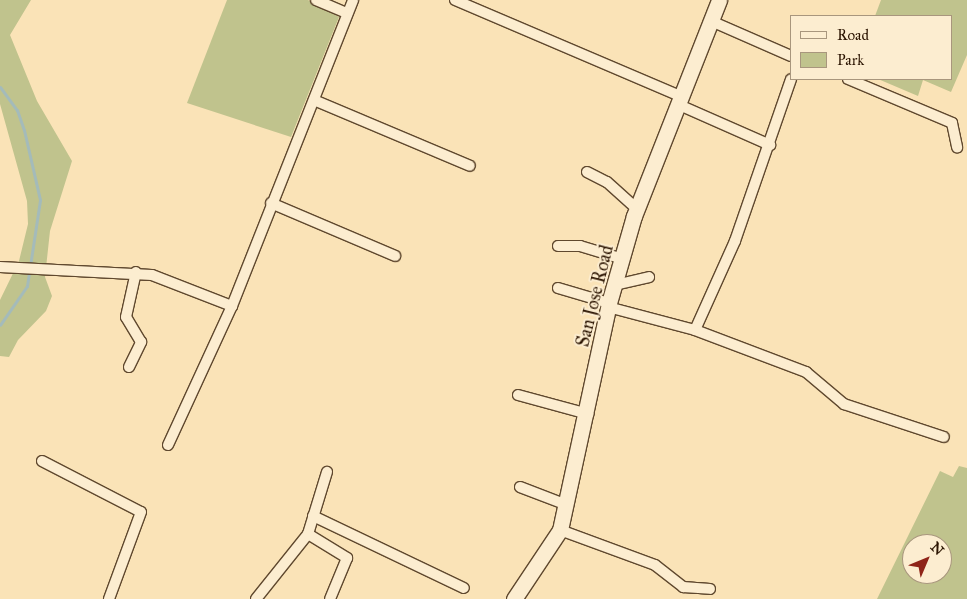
<!DOCTYPE html>
<html>
<head>
<meta charset="utf-8">
<style>
  body { margin:0 }
  #map { position:relative; width:967px; height:599px; overflow:hidden; background:#fae3b7; font-family:"IM FELL Great Primer",serif }
  div>[style] { position:absolute }
  [style*='--x'] { left:calc(var(--x)*1px); top:calc(var(--y)*1px); width:calc(var(--w)*1px); rotate:calc(var(--a)*1deg) }
  .green>* { inset:0; background:#c0c38d }
  .stream>* { height:3px; margin:-1.5px; padding:0 1.5px; transform-origin:1.5px; border-radius:1.5px; background:#a4bbba }
  .roads { filter:drop-shadow(1px 0 #5f482e) drop-shadow(-1px 0 #5f482e) drop-shadow(0 1px #5f482e) drop-shadow(0 -1px #5f482e) }
  .street>* { height:10px; margin:-5px; padding:0 5px; transform-origin:5px; border-radius:5px; background:#fcedd0 }
  .secondary>* { height:15px; margin:-7.5px; padding:0 7.5px; transform-origin:7.5px; border-radius:7.5px; background:#fcedd0 }
  span { translate:-50% -50%; white-space:nowrap; text-align:center; line-height:1.15; -webkit-text-stroke:4px #fcedd0; paint-order:stroke }
  .street-label { font-size:18px; color:#2b1401 }
  .legend { position:absolute; left:790px; top:15px; width:162px; height:65px; box-sizing:border-box; background:#fcedd0; border:1px solid #a8967d; margin:0; padding:6px 9px; list-style:none; font-size:15px; color:#2b1401 }
  .legend li { display:flex; align-items:center; gap:10px; height:25px }
  .legend b { width:25px; border:1px solid #a8967d }
  .north { position:absolute; left:902px; top:534px; width:50px; height:50px; box-sizing:border-box; background:#fcedd0; border:1px solid #a8967d; border-radius:50%; rotate:45deg; font-size:14px; font-weight:700; line-height:20px; text-align:center; color:#2b1401 }
  .north::after { content:''; display:block; margin:auto; width:18px; height:22px; background:#8f2418; clip-path:polygon(50% 0,100% 100%,50% 72%,0 100%) }
</style>
</head>
<body>
<div id="map">
  <div class="green">
    <div style="clip-path:polygon(0 0,31px 0,10px 35px,37px 101px,72px 161px,50px 231px,45px 277px,52px 296px,46px 311px,18px 340px,9px 357px,0 356px,0 300px,19px 261px,28px 224px,27px 201px,0 104px)"></div>
    <div style="clip-path:polygon(227px 0,308px 0,339px 17px,291px 137px,187px 103px)"></div>
    <div style="clip-path:polygon(881px 0,967px 0,967px 55px,951px 92px,923px 80px,918px 96px,878px 79px,951px 79px,951px 16px,875px 16px)"></div>
    <div style="clip-path:polygon(evenodd,959px 466px,967px 468px,967px 599px,877px 599px,940px 471px,953px 477px,959px 466px,912px 544px,942px 544px,942px 574px,912px 574px,912px 544px)"></div>
  </div>
  <div class="stream">
    <div style="--x:0;--y:87;--w:29;--a:54"></div>
    <div style="--x:17;--y:110;--w:21;--a:71"></div>
    <div style="--x:24;--y:130;--w:72;--a:77.1"></div>
    <div style="--x:40;--y:200;--w:87;--a:98.6"></div>
    <div style="--x:27;--y:286;--w:47;--a:124.7"></div>
  </div>
  <div class="roads">
    <div class="street">
      <div style="--x:316;--y:0;--w:34;--a:23"></div>
      <div style="--x:455;--y:0;--w:245;--a:23.1"></div>
      <div style="--x:711;--y:21;--w:87;--a:23.6"></div>
      <div style="--x:848;--y:79;--w:113;--a:22.9"></div>
      <div style="--x:952;--y:123;--w:25;--a:78"></div>
      <div style="--x:314;--y:100;--w:169;--a:22.9"></div>
      <div style="--x:677;--y:104;--w:102;--a:23.8"></div>
      <div style="--x:587;--y:172;--w:22;--a:27"></div>
      <div style="--x:607;--y:182;--w:40;--a:42"></div>
      <div style="--x:271;--y:203;--w:135;--a:23.1"></div>
      <div style="--x:558;--y:246;--w:22;--a:0"></div>
      <div style="--x:580;--y:246;--w:45;--a:16.8"></div>
      <div style="--x:0;--y:267;--w:152;--a:3"></div>
      <div style="--x:152;--y:275;--w:86;--a:21.2"></div>
      <div style="--x:232;--y:306;--w:329;--a:-68.4"></div>
      <div style="--x:615;--y:285;--w:35;--a:-13"></div>
      <div style="--x:558;--y:288;--w:53;--a:16.4"></div>
      <div style="--x:608;--y:307;--w:90;--a:14.8"></div>
      <div style="--x:695;--y:330;--w:119;--a:20.7"></div>
      <div style="--x:806;--y:372;--w:50;--a:40.1"></div>
      <div style="--x:844;--y:404;--w:105;--a:18.3"></div>
      <div style="--x:695;--y:330;--w:98;--a:-65.8"></div>
      <div style="--x:735;--y:241;--w:171;--a:-70.9"></div>
      <div style="--x:129;--y:367;--w:28;--a:-64"></div>
      <div style="--x:141;--y:342;--w:29;--a:-121"></div>
      <div style="--x:126;--y:317;--w:46;--a:-77.5"></div>
      <div style="--x:518;--y:395;--w:73;--a:15.2"></div>
      <div style="--x:168;--y:445;--w:153;--a:-65.3"></div>
      <div style="--x:42;--y:461;--w:111;--a:27.3"></div>
      <div style="--x:141;--y:512;--w:93;--a:110.2"></div>
      <div style="--x:520;--y:487;--w:50;--a:21"></div>
      <div style="--x:313;--y:516;--w:167;--a:25.5"></div>
      <div style="--x:560;--y:530;--w:101;--a:20.2"></div>
      <div style="--x:655;--y:565;--w:36;--a:38"></div>
      <div style="--x:683;--y:587;--w:27;--a:4"></div>
      <div style="--x:308;--y:534;--w:46;--a:31.6"></div>
      <div style="--x:347;--y:558;--w:44;--a:112.5"></div>
      <div style="--x:256;--y:599;--w:83;--a:-51.3"></div>
      <div style="--x:308;--y:534;--w:65;--a:-73"></div>
    </div>
    <div class="secondary">
      <div style="--x:514;--y:599;--w:83;--a:-56.3"></div>
      <div style="--x:560;--y:530;--w:232;--a:-77.8"></div>
      <div style="--x:609;--y:303;--w:91;--a:-74"></div>
      <div style="--x:634;--y:216;--w:232;--a:-68.5"></div>
    </div>
  </div>
  <div class="street-label">
    <span style="left:595px;top:296px;rotate:-76deg">San Jose Road</span>
  </div>
  <ul class="legend">
  <li><b style="height:6px;background:#fcedd0"></b>Road</li>
  <li><b style="height:14px;background:#c0c38d"></b>Park</li>
  </ul>
  <div class="north">N</div>
</div>
</body>
</html>
